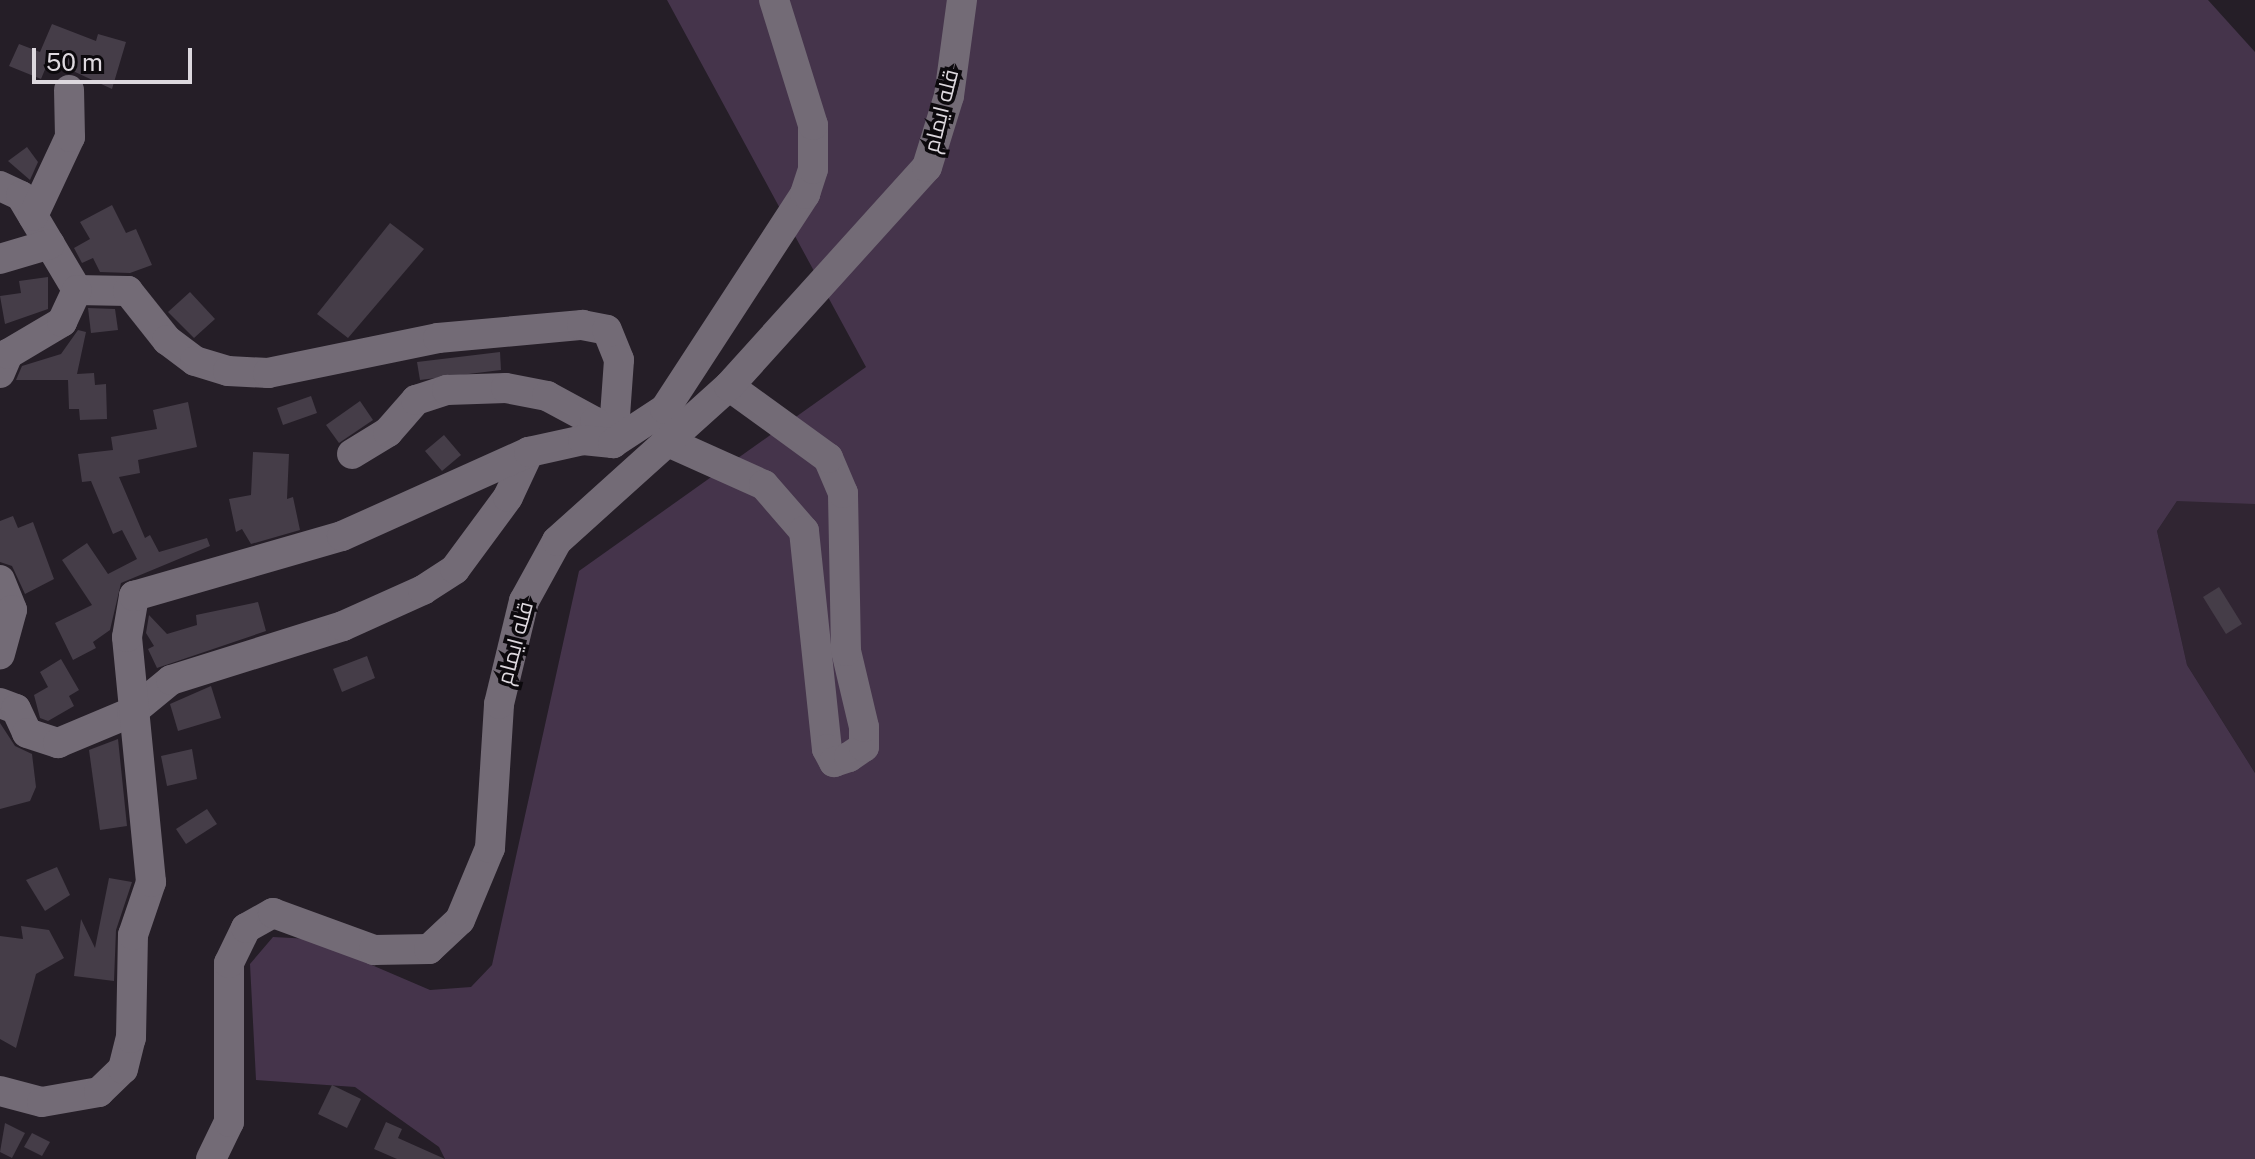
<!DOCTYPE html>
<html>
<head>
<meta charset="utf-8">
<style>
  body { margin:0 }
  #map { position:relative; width:2255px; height:1159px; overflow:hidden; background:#251e27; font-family:"Public Sans",Cairo,sans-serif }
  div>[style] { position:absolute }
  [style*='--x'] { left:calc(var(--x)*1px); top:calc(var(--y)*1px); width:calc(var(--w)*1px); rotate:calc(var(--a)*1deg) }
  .built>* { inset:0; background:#302532 }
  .green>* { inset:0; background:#45344b }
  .building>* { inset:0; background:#453d48 }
  .minor>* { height:30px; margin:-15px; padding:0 15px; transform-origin:15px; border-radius:15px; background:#736b76 }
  span { translate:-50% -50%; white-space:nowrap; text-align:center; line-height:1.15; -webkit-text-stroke:7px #0c090d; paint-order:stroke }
  .street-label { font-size:22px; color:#ddd8de }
  .scale { position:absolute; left:32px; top:48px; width:160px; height:36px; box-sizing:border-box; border:4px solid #ddd8de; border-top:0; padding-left:10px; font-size:24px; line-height:28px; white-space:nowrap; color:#ddd8de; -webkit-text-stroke:6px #0c090d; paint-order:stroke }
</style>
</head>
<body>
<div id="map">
  <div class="built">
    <div style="clip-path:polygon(2248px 499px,2255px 504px,2255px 773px,2187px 665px,2157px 531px,2177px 501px)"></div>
  </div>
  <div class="green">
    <div style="clip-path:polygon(667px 0,2208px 0,2255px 52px,2255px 504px,2177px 501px,2157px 531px,2187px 665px,2255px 773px,2255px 1159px,445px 1159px,439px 1147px,355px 1087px,256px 1080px,250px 964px,273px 937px,311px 939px,430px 990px,471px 987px,492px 965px,579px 571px,866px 367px)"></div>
  </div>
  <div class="building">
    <div style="clip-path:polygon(52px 24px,96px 41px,98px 34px,126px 42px,112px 89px,49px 60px,41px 79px,9px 66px,19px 44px,40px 52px)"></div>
    <div style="clip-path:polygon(27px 147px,38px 162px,30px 180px,8px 161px)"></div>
    <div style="clip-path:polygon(112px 205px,126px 233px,136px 229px,152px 265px,130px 273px,100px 272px,93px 258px,82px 263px,74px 248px,90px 239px,80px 222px)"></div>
    <div style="clip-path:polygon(390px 223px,424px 249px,348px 338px,317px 314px)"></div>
    <div style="clip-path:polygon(48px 277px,48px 309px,5px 324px,0 296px,21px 293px,19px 281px)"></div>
    <div style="clip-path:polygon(190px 292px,215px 319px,194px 338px,168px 312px)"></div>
    <div style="clip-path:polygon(88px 308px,115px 309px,118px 330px,91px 333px)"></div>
    <div style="clip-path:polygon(78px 330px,86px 332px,77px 374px,94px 373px,95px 385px,106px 384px,107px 419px,80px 420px,79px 409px,69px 409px,68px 380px,16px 380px,22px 366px,61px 354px)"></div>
    <div style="clip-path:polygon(500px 352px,501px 370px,420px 380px,417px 362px)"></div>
    <div style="clip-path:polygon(311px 396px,317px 413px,283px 425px,277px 408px)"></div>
    <div style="clip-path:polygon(360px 401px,373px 420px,339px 443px,326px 425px)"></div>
    <div style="clip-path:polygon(188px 402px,197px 447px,138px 460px,140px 473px,119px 477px,145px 538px,150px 535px,159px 552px,207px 538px,210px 546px,121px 583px,110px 630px,93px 642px,96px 648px,73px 660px,55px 623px,92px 605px,62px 560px,87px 543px,108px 574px,137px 559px,122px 530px,113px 534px,91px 481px,82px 482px,78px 454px,113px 450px,111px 437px,157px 429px,153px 410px)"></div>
    <div style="clip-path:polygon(444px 435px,461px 455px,442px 471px,425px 451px)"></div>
    <div style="clip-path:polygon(253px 452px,289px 454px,287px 499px,293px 497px,300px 530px,251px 544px,242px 529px,236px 532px,229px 499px,251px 495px)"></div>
    <div style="clip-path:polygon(13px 516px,18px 528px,33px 522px,54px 579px,25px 594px,12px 566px,0 562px,0 521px)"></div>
    <div style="clip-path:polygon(2219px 587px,2242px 624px,2226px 634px,2203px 597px)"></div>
    <div style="clip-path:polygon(258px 602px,266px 631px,157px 668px,148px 649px,154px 646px,146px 633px,149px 615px,167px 634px,197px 625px,196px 615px)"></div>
    <div style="clip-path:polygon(367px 656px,375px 678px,342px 692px,333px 669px)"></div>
    <div style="clip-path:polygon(61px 659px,79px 690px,69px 696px,74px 706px,48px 721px,40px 718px,34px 695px,48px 687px,40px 672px)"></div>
    <div style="clip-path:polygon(211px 686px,221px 718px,178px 731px,170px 704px)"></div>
    <div style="clip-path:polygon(0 723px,15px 746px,32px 754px,36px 787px,30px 801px,0 809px)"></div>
    <div style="clip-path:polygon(118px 739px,127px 826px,100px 830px,89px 750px)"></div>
    <div style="clip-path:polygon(192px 749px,197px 779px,167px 786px,161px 756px)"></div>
    <div style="clip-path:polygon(207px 809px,217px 824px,186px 844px,176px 829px)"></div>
    <div style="clip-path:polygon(57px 867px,70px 895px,45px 911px,26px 880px)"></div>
    <div style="clip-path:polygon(109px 878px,132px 882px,116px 930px,114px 981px,74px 976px,81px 919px,95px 948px)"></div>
    <div style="clip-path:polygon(21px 926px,49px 930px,64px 958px,36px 974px,16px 1048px,0 1039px,0 936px,23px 939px)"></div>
    <div style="clip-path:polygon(332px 1085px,361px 1099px,347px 1128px,318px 1114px)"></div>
    <div style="clip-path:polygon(386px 1122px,402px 1129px,398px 1138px,445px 1159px,397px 1159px,374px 1149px)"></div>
    <div style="clip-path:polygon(5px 1123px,25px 1133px,12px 1158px,0 1152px)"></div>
    <div style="clip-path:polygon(32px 1133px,50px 1142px,42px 1156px,24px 1147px)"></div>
  </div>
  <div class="minor">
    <div style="--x:0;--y:186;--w:23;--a:25"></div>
    <div style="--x:21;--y:196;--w:109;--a:59.2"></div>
    <div style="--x:33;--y:216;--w:87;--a:-64.9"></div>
    <div style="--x:70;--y:137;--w:47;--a:-91.2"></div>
    <div style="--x:0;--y:259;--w:52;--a:-16.7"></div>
    <div style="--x:77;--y:290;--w:51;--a:1.1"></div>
    <div style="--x:128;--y:291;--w:63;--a:51.5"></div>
    <div style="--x:167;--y:340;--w:35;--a:37"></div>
    <div style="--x:195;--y:361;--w:34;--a:17"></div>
    <div style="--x:228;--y:371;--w:40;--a:2.9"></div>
    <div style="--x:268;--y:373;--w:174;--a:-11.6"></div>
    <div style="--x:438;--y:338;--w:145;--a:-5.2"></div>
    <div style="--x:582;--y:325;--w:25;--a:11"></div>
    <div style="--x:607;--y:330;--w:32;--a:68"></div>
    <div style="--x:619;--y:360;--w:83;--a:94.1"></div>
    <div style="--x:0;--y:373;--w:21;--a:-67"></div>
    <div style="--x:8;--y:354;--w:63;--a:-30.7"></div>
    <div style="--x:62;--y:322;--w:35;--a:-65"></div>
    <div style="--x:666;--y:441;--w:107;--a:24.2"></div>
    <div style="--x:764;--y:485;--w:61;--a:49"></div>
    <div style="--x:804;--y:531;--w:219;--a:84"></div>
    <div style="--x:827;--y:749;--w:15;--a:62"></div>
    <div style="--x:834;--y:762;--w:16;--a:-18"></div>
    <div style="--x:849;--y:757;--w:18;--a:-34"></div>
    <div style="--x:864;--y:747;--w:20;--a:-90"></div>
    <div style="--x:864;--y:727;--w:78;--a:-103.3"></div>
    <div style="--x:846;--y:651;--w:158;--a:-91.1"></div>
    <div style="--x:843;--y:493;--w:38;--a:-113"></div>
    <div style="--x:828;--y:458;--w:122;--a:-144"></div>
    <div style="--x:352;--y:454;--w:42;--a:-31.4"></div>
    <div style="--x:388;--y:432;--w:43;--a:-48.8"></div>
    <div style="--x:416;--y:400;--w:33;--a:-18"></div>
    <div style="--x:447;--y:390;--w:59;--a:-1.9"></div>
    <div style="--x:506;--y:388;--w:42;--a:11"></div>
    <div style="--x:547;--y:396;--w:55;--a:28.4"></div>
    <div style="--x:595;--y:422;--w:28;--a:49"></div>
    <div style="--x:0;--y:580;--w:32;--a:68"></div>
    <div style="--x:12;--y:610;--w:46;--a:105.3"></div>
    <div style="--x:0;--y:703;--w:17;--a:21"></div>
    <div style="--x:16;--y:709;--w:26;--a:65"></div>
    <div style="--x:27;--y:733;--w:33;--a:18"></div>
    <div style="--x:58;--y:743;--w:80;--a:-22.7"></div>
    <div style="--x:132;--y:712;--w:50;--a:-39.4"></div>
    <div style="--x:171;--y:680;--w:180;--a:-17.4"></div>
    <div style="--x:343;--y:626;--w:88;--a:-24.2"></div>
    <div style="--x:423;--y:590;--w:38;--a:-33"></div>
    <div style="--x:455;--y:569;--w:89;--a:-53.6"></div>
    <div style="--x:508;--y:497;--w:50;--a:-65"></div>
    <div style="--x:0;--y:1091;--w:43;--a:14.7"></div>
    <div style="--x:42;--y:1102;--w:58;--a:-10"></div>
    <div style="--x:99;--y:1092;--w:33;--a:-44"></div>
    <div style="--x:123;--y:1069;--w:32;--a:-76"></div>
    <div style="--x:131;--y:1038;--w:103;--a:-88.9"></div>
    <div style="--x:133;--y:935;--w:56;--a:-71.2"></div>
    <div style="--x:151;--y:882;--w:246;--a:-95.6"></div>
    <div style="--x:127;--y:637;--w:42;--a:-80.3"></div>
    <div style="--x:134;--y:596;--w:216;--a:-16.1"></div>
    <div style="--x:342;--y:536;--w:205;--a:-24.2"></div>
    <div style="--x:529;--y:452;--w:55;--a:-12.5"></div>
    <div style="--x:583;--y:440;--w:30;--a:6"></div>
    <div style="--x:613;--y:443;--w:62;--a:-33.2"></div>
    <div style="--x:665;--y:409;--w:257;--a:-56.9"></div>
    <div style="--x:805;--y:194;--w:26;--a:-72"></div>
    <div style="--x:813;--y:169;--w:44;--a:-90"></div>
    <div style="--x:813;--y:125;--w:131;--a:-107.3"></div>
    <div style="--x:211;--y:1159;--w:41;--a:-64.1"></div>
    <div style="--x:229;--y:1122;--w:159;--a:-90"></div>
    <div style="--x:229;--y:963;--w:39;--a:-64"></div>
    <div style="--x:246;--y:928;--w:31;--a:-29"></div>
    <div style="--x:273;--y:913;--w:108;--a:20.1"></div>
    <div style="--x:374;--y:950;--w:55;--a:-1"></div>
    <div style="--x:429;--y:949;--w:42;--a:-43.1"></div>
    <div style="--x:460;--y:920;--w:78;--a:-67.4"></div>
    <div style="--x:490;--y:848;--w:144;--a:-86.4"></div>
    <div style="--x:499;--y:704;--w:106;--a:-76.4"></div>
    <div style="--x:524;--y:601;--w:68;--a:-61.2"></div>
    <div style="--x:557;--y:541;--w:232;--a:-42"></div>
    <div style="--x:729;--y:386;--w:295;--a:-47.9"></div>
    <div style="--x:927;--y:167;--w:74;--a:-72.8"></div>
    <div style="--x:949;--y:96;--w:97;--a:-82.3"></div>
  </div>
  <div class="street-label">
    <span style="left:941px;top:111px;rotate:-76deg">قله ایمام</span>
    <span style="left:515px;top:643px;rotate:-75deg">قله ایمام</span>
  </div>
  <div class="scale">50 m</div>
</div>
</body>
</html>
